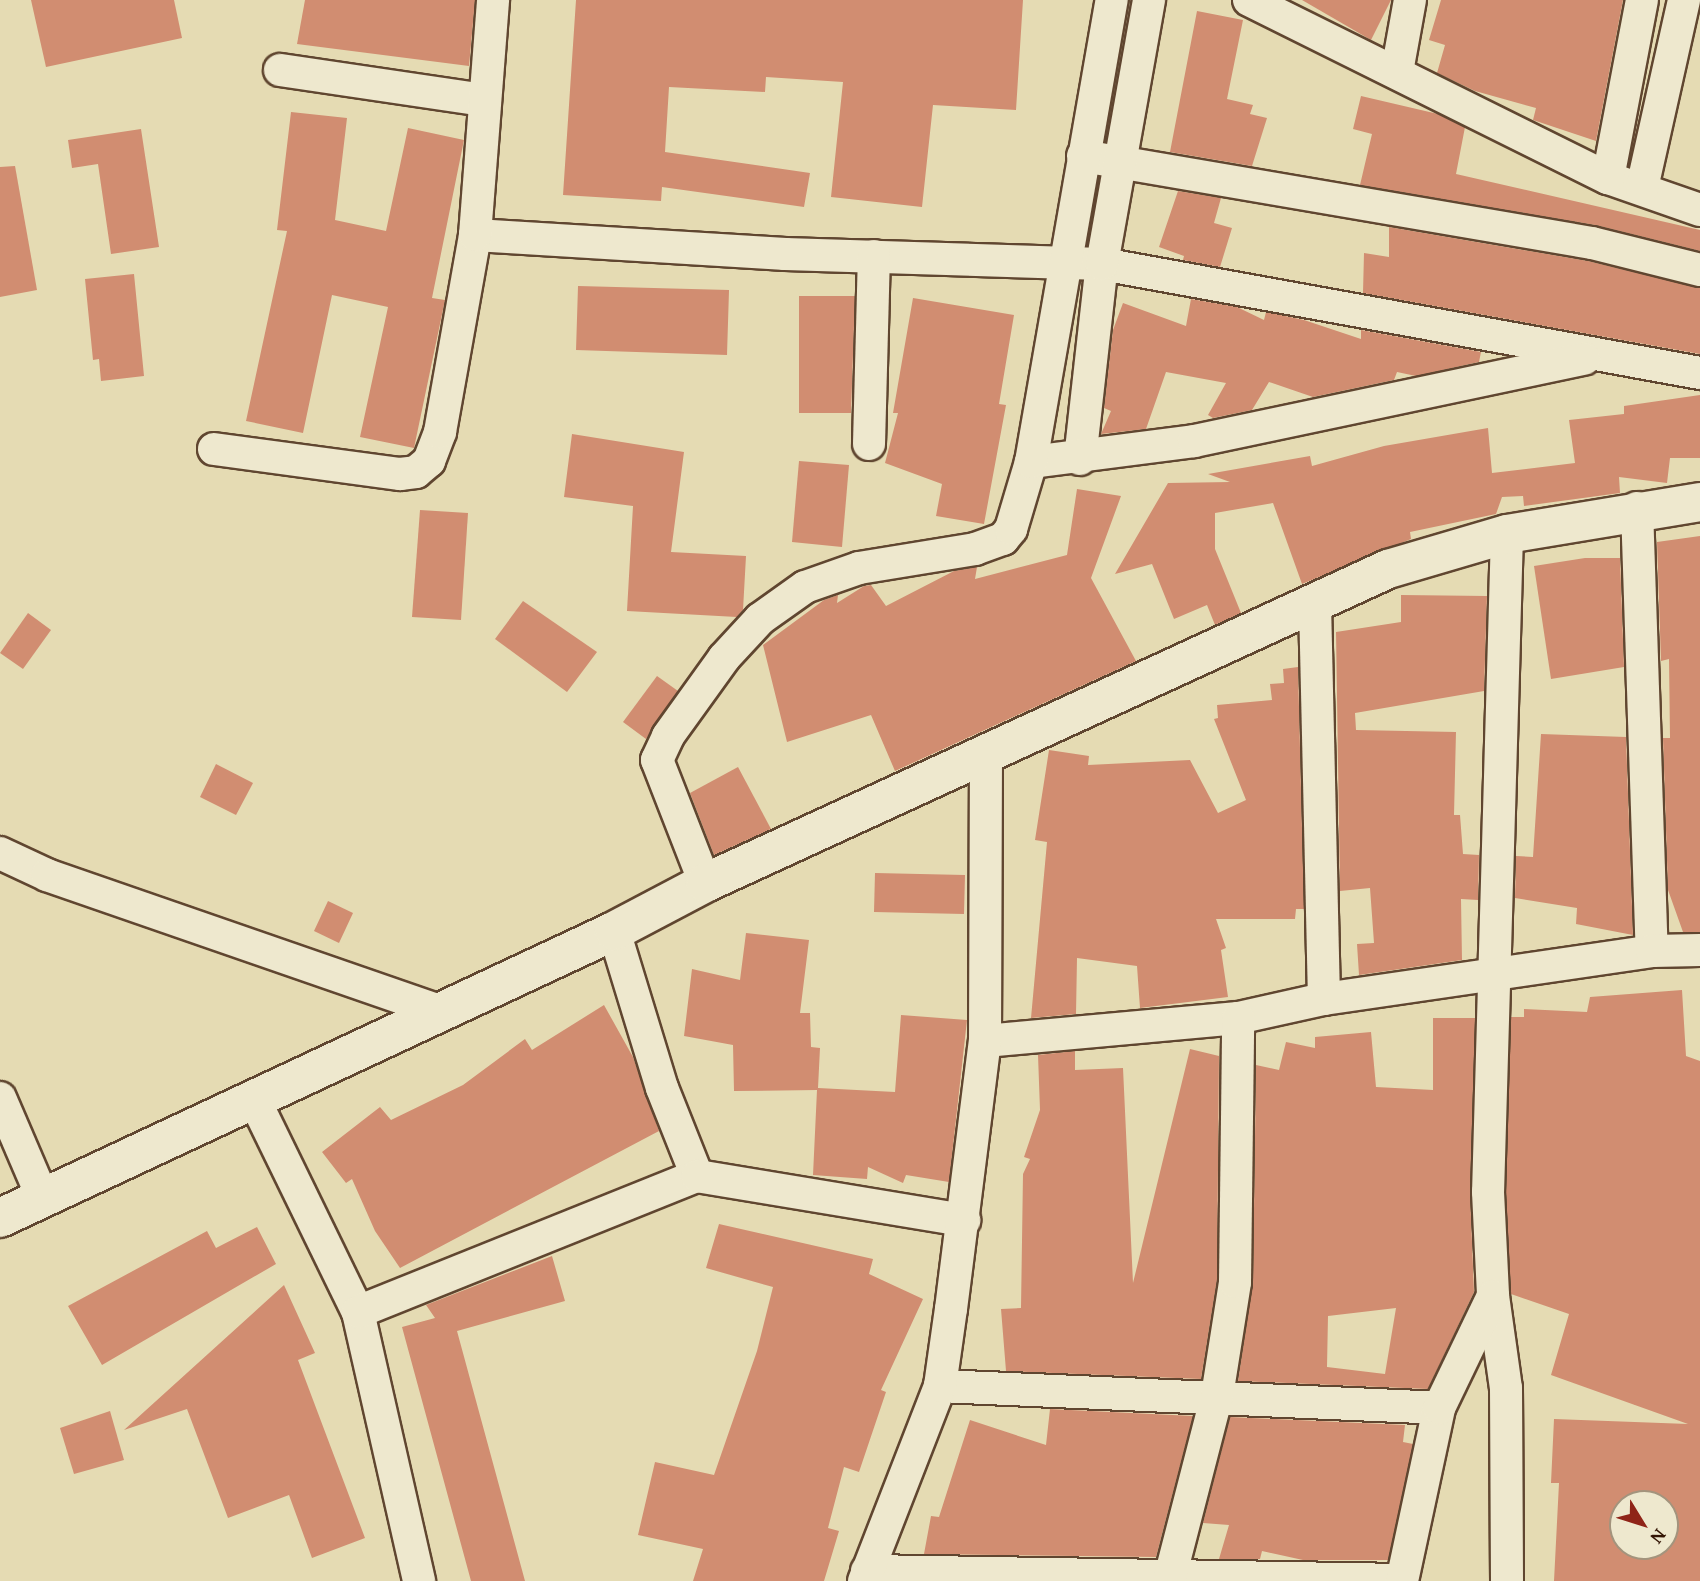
<!DOCTYPE html>
<html>
<head>
<meta charset="utf-8">
<style>
  body { margin:0 }
  #map { position:relative; width:1700px; height:1581px; overflow:hidden; background:#e5dbb3; font-family:"Gentium Book Plus",serif }
  div>[style] { position:absolute }
  [style*='--x'] { left:calc(var(--x)*1px); top:calc(var(--y)*1px); width:calc(var(--w)*1px); rotate:calc(var(--a)*1deg) }
  .building>* { inset:0; background:#d18d71 }
  .roads { filter:drop-shadow(2px 0 #604630) drop-shadow(-2px 0 #604630) drop-shadow(0 2px #604630) drop-shadow(0 -2px #604630) }
  .street>* { height:32px; margin:-16px; padding:0 16px; transform-origin:16px; border-radius:16px; background:#eee8ce }
  .secondary>* { height:38px; margin:-19px; padding:0 19px; transform-origin:19px; border-radius:19px; background:#eee8ce }
  span { translate:-50% -50%; white-space:nowrap; text-align:center; line-height:1.15; -webkit-text-stroke:7px #eee8ce; paint-order:stroke }
  .north { position:absolute; left:1609px; top:1490px; width:70px; height:70px; box-sizing:border-box; background:#eee8ce; border:2px solid #a3947d; border-radius:50%; rotate:128deg; font-size:19px; font-weight:700; line-height:28px; text-align:center; color:#331504 }
  .north::after { content:''; display:block; margin:auto; width:24px; height:32px; background:#8f2418; clip-path:polygon(50% 0,100% 100%,50% 72%,0 100%) }
</style>
</head>
<body>
<div id="map">
  <div class="building">
    <div style="clip-path:polygon(31px 0,174px 0,182px 38px,46px 67px)"></div>
    <div style="clip-path:polygon(305px 0,475px 0,469px 66px,297px 44px)"></div>
    <div style="clip-path:polygon(576px 0,1023px 0,1016px 110px,933px 105px,922px 207px,831px 197px,843px 82px,766px 77px,765px 92px,669px 87px,665px 152px,810px 173px,804px 207px,662px 187px,661px 201px,563px 195px)"></div>
    <div style="clip-path:polygon(1302px 0,1391px 0,1371px 40px)"></div>
    <div style="clip-path:polygon(1441px 0,1623px 0,1596px 141px,1533px 120px,1536px 108px,1475px 91px,1437px 73px,1445px 45px,1429px 40px)"></div>
    <div style="clip-path:polygon(1197px 11px,1243px 20px,1227px 99px,1253px 105px,1250px 114px,1267px 118px,1252px 166px,1170px 152px)"></div>
    <div style="clip-path:polygon(1361px 96px,1438px 114px,1465px 127px,1456px 174px,1700px 230px,1700px 251px,1595px 225px,1360px 185px,1372px 134px,1353px 129px)"></div>
    <div style="clip-path:polygon(291px 112px,347px 118px,335px 220px,386px 231px,408px 128px,464px 140px,432px 298px,445px 300px,414px 448px,360px 437px,388px 307px,332px 295px,303px 433px,246px 421px,287px 231px,277px 230px)"></div>
    <div style="clip-path:polygon(141px 129px,159px 247px,111px 254px,98px 164px,72px 168px,68px 140px)"></div>
    <div style="clip-path:polygon(15px 166px,37px 290px,0 297px,0 167px)"></div>
    <div style="clip-path:polygon(1178px 191px,1221px 198px,1214px 223px,1232px 228px,1220px 267px,1183px 260px,1184px 256px,1159px 247px)"></div>
    <div style="clip-path:polygon(1389px 227px,1588px 261px,1700px 288px,1700px 354px,1363px 293px,1364px 253px,1389px 257px)"></div>
    <div style="clip-path:polygon(134px 274px,144px 376px,101px 381px,99px 359px,93px 360px,85px 279px)"></div>
    <div style="clip-path:polygon(578px 286px,729px 290px,727px 355px,576px 350px)"></div>
    <div style="clip-path:polygon(799px 296px,855px 296px,851px 413px,799px 413px)"></div>
    <div style="clip-path:polygon(913px 298px,1014px 315px,999px 404px,1006px 405px,984px 524px,936px 516px,942px 484px,885px 463px,898px 413px,893px 413px)"></div>
    <div style="clip-path:polygon(1191px 299px,1237px 307px,1264px 320px,1266px 312px,1304px 320px,1361px 339px,1361px 330px,1481px 352px,1479px 362px,1416px 376px,1397px 372px,1394px 380px,1313px 397px,1269px 382px,1252px 410px,1213px 418px,1208px 415px,1226px 383px,1166px 372px,1146px 429px,1101px 434px,1111px 411px,1104px 408px,1113px 330px,1123px 303px,1186px 326px)"></div>
    <div style="clip-path:polygon(1700px 395px,1700px 458px,1670px 458px,1667px 483px,1619px 477px,1620px 493px,1524px 506px,1523px 496px,1502px 497px,1496px 514px,1410px 532px,1411px 539px,1302px 584px,1273px 503px,1215px 513px,1215px 549px,1241px 613px,1215px 625px,1207px 605px,1174px 619px,1152px 564px,1115px 574px,1168px 483px,1230px 482px,1208px 474px,1310px 456px,1312px 466px,1384px 446px,1488px 428px,1492px 473px,1575px 463px,1569px 420px,1624px 414px,1624px 406px)"></div>
    <div style="clip-path:polygon(572px 434px,684px 452px,671px 552px,746px 556px,743px 610px,737px 617px,627px 611px,633px 506px,564px 497px)"></div>
    <div style="clip-path:polygon(799px 461px,849px 465px,842px 547px,792px 542px)"></div>
    <div style="clip-path:polygon(1077px 489px,1121px 496px,1091px 578px,1136px 661px,895px 771px,871px 715px,787px 742px,763px 645px,824px 600px,838px 595px,837px 603px,864px 586px,871px 585px,886px 606px,954px 571px,977px 567px,975px 579px,1067px 555px)"></div>
    <div style="clip-path:polygon(420px 510px,468px 513px,461px 620px,412px 617px)"></div>
    <div style="clip-path:polygon(1700px 536px,1700px 932px,1683px 932px,1668px 890px,1663px 738px,1670px 738px,1669px 659px,1661px 661px,1657px 542px)"></div>
    <div style="clip-path:polygon(1585px 558px,1620px 558px,1624px 667px,1551px 679px,1534px 566px)"></div>
    <div style="clip-path:polygon(1401px 595px,1487px 596px,1484px 691px,1355px 713px,1356px 730px,1456px 732px,1454px 815px,1460px 815px,1463px 854px,1479px 855px,1478px 900px,1461px 899px,1462px 960px,1359px 975px,1357px 944px,1374px 943px,1370px 888px,1340px 891px,1336px 632px,1401px 622px)"></div>
    <div style="clip-path:polygon(523px 601px,597px 652px,567px 692px,495px 639px)"></div>
    <div style="clip-path:polygon(28px 613px,51px 630px,23px 669px,0 653px)"></div>
    <div style="clip-path:polygon(1298px 667px,1304px 909px,1296px 909px,1295px 919px,1216px 919px,1226px 948px,1221px 950px,1228px 997px,1140px 1008px,1137px 966px,1077px 958px,1076px 1014px,1031px 1018px,1047px 842px,1035px 840px,1049px 750px,1089px 756px,1088px 765px,1190px 760px,1218px 813px,1246px 800px,1214px 719px,1218px 718px,1217px 705px,1272px 700px,1270px 684px,1284px 683px,1283px 669px)"></div>
    <div style="clip-path:polygon(657px 676px,678px 691px,646px 739px,623px 722px)"></div>
    <div style="clip-path:polygon(1541px 734px,1626px 737px,1633px 935px,1576px 924px,1577px 908px,1515px 898px,1516px 856px,1533px 857px)"></div>
    <div style="clip-path:polygon(216px 764px,253px 783px,236px 815px,200px 797px)"></div>
    <div style="clip-path:polygon(738px 767px,771px 829px,714px 855px,690px 793px)"></div>
    <div style="clip-path:polygon(875px 873px,965px 875px,964px 914px,874px 912px)"></div>
    <div style="clip-path:polygon(328px 901px,353px 913px,339px 943px,314px 931px)"></div>
    <div style="clip-path:polygon(746px 933px,809px 940px,800px 1013px,810px 1013px,811px 1047px,820px 1048px,818px 1088px,895px 1092px,901px 1015px,967px 1020px,949px 1182px,906px 1175px,903px 1183px,868px 1167px,867px 1179px,813px 1175px,817px 1090px,734px 1091px,733px 1045px,684px 1036px,692px 969px,740px 980px)"></div>
    <div style="clip-path:polygon(evenodd,1682px 990px,1686px 1056px,1700px 1061px,1700px 1581px,1554px 1581px,1559px 1483px,1551px 1483px,1554px 1419px,1688px 1424px,1551px 1375px,1569px 1314px,1511px 1294px,1506px 1192px,1511px 1017px,1524px 1017px,1524px 1009px,1587px 1012px,1590px 997px,1682px 990px,1623px 1504px,1665px 1504px,1665px 1546px,1623px 1546px,1623px 1504px)"></div>
    <div style="clip-path:polygon(604px 1005px,633px 1057px,659px 1131px,400px 1268px,375px 1231px,352px 1179px,346px 1183px,322px 1152px,380px 1107px,391px 1120px,463px 1085px,525px 1039px,532px 1050px)"></div>
    <div style="clip-path:polygon(evenodd,1433px 1018px,1475px 1018px,1470px 1191px,1474px 1292px,1428px 1389px,1238px 1381px,1253px 1282px,1256px 1065px,1279px 1070px,1286px 1042px,1315px 1048px,1315px 1037px,1371px 1032px,1376px 1087px,1433px 1090px,1433px 1018px,1396px 1308px,1385px 1374px,1327px 1367px,1328px 1316px,1396px 1308px)"></div>
    <div style="clip-path:polygon(1190px 1049px,1219px 1056px,1217px 1280px,1201px 1379px,1006px 1371px,1001px 1309px,1021px 1308px,1023px 1174px,1030px 1159px,1024px 1157px,1040px 1110px,1038px 1055px,1075px 1051px,1075px 1070px,1123px 1068px,1133px 1283px)"></div>
    <div style="clip-path:polygon(719px 1224px,873px 1259px,869px 1274px,923px 1299px,881px 1390px,886px 1392px,859px 1472px,844px 1467px,828px 1528px,839px 1531px,824px 1581px,693px 1581px,703px 1549px,638px 1535px,655px 1462px,714px 1475px,757px 1351px,773px 1287px,706px 1268px)"></div>
    <div style="clip-path:polygon(257px 1227px,276px 1264px,102px 1365px,68px 1306px,207px 1231px,216px 1248px)"></div>
    <div style="clip-path:polygon(552px 1256px,565px 1301px,457px 1331px,525px 1581px,471px 1581px,402px 1327px,435px 1318px,426px 1305px)"></div>
    <div style="clip-path:polygon(284px 1285px,315px 1353px,298px 1360px,365px 1538px,312px 1558px,289px 1495px,228px 1518px,187px 1409px,124px 1430px)"></div>
    <div style="clip-path:polygon(1050px 1409px,1193px 1416px,1156px 1557px,924px 1554px,931px 1516px,939px 1517px,970px 1420px,1046px 1445px)"></div>
    <div style="clip-path:polygon(110px 1411px,124px 1460px,74px 1474px,60px 1428px)"></div>
    <div style="clip-path:polygon(1230px 1417px,1405px 1425px,1403px 1442px,1413px 1444px,1388px 1560px,1303px 1560px,1262px 1551px,1260px 1559px,1219px 1559px,1229px 1525px,1203px 1523px)"></div>
  </div>
  <div class="roads">
    <div class="street">
      <div style="--x:1249;--y:0;--w:401;--a:26.4"></div>
      <div style="--x:1608;--y:178;--w:97;--a:19.2"></div>
      <div style="--x:280;--y:70;--w:206;--a:8.4"></div>
      <div style="--x:1397;--y:72;--w:73;--a:-79.8"></div>
      <div style="--x:1083;--y:156;--w:516;--a:9.7"></div>
      <div style="--x:1592;--y:243;--w:111;--a:14"></div>
      <div style="--x:1608;--y:178;--w:181;--a:-79.2"></div>
      <div style="--x:1642;--y:188;--w:193;--a:-77.4"></div>
      <div style="--x:475;--y:235;--w:311;--a:3.5"></div>
      <div style="--x:785;--y:254;--w:317;--a:1.8"></div>
      <div style="--x:1102;--y:264;--w:608;--a:10.33"></div>
      <div style="--x:869;--y:444;--w:188;--a:-88.5"></div>
      <div style="--x:214;--y:449;--w:188;--a:7.7"></div>
      <div style="--x:400;--y:474;--w:16;--a:-7"></div>
      <div style="--x:416;--y:472;--w:17;--a:-40"></div>
      <div style="--x:429;--y:461;--w:31;--a:-69"></div>
      <div style="--x:440;--y:432;--w:200;--a:-79.9"></div>
      <div style="--x:475;--y:235;--w:236;--a:-85.6"></div>
      <div style="--x:1080;--y:459;--w:196;--a:-83.6"></div>
      <div style="--x:1102;--y:264;--w:268;--a:-79.9"></div>
      <div style="--x:1031;--y:462;--w:164;--a:-7.3"></div>
      <div style="--x:1194;--y:441;--w:399;--a:-11.9"></div>
      <div style="--x:1637;--y:508;--w:443;--a:88.1"></div>
      <div style="--x:1507;--y:534;--w:658;--a:91.65"></div>
      <div style="--x:1488;--y:1192;--w:104;--a:87.2"></div>
      <div style="--x:1493;--y:1296;--w:93;--a:82"></div>
      <div style="--x:1506;--y:1388;--w:193;--a:89.7"></div>
      <div style="--x:1315;--y:603;--w:396;--a:88.7"></div>
      <div style="--x:0;--y:853;--w:52;--a:25.1"></div>
      <div style="--x:47;--y:875;--w:412;--a:19.1"></div>
      <div style="--x:705;--y:883;--w:132;--a:-111.3"></div>
      <div style="--x:657;--y:760;--w:26;--a:-65"></div>
      <div style="--x:668;--y:736;--w:96;--a:-54.3"></div>
      <div style="--x:724;--y:658;--w:53;--a:-47.3"></div>
      <div style="--x:760;--y:619;--w:55;--a:-35.4"></div>
      <div style="--x:805;--y:587;--w:57;--a:-19.4"></div>
      <div style="--x:859;--y:568;--w:118;--a:-9.3"></div>
      <div style="--x:975;--y:549;--w:30;--a:-20"></div>
      <div style="--x:1003;--y:539;--w:13;--a:-51"></div>
      <div style="--x:1011;--y:529;--w:70;--a:-73.4"></div>
      <div style="--x:1031;--y:462;--w:469;--a:-80.1"></div>
      <div style="--x:614;--y:931;--w:164;--a:73"></div>
      <div style="--x:662;--y:1088;--w:95;--a:68.3"></div>
      <div style="--x:985;--y:1041;--w:254;--a:-5.2"></div>
      <div style="--x:1238;--y:1018;--w:88;--a:-12.5"></div>
      <div style="--x:1324;--y:999;--w:331;--a:-8.3"></div>
      <div style="--x:1652;--y:951;--w:48;--a:-1.2"></div>
      <div style="--x:0;--y:1098;--w:107;--a:66.8"></div>
      <div style="--x:254;--y:1099;--w:237;--a:64"></div>
      <div style="--x:358;--y:1312;--w:276;--a:77.2"></div>
      <div style="--x:358;--y:1312;--w:365;--a:-21.9"></div>
      <div style="--x:697;--y:1176;--w:271;--a:9.4"></div>
      <div style="--x:940;--y:1386;--w:499;--a:2.5"></div>
      <div style="--x:867;--y:1571;--w:535;--a:0.96"></div>
      <div style="--x:864;--y:1581;--w:209;--a:-68.7"></div>
      <div style="--x:940;--y:1386;--w:78;--a:-81.9"></div>
      <div style="--x:951;--y:1309;--w:270;--a:-82.8"></div>
      <div style="--x:985;--y:1041;--w:287;--a:-89.8"></div>
      <div style="--x:1169;--y:1581;--w:191;--a:-75.5"></div>
      <div style="--x:1217;--y:1396;--w:115;--a:-81"></div>
      <div style="--x:1235;--y:1282;--w:264;--a:-89.3"></div>
      <div style="--x:1402;--y:1581;--w:177;--a:-77.9"></div>
      <div style="--x:1439;--y:1408;--w:124;--a:-64.3"></div>
    </div>
    <div class="secondary">
      <div style="--x:0;--y:1218;--w:678;--a:-25.05"></div>
      <div style="--x:614;--y:931;--w:103;--a:-27.8"></div>
      <div style="--x:705;--y:883;--w:752;--a:-24.69"></div>
      <div style="--x:1388;--y:569;--w:124;--a:-16.4"></div>
      <div style="--x:1507;--y:534;--w:196;--a:-9.4"></div>
    </div>
  </div>
  <div class="north">N</div>
</div>
</body>
</html>
